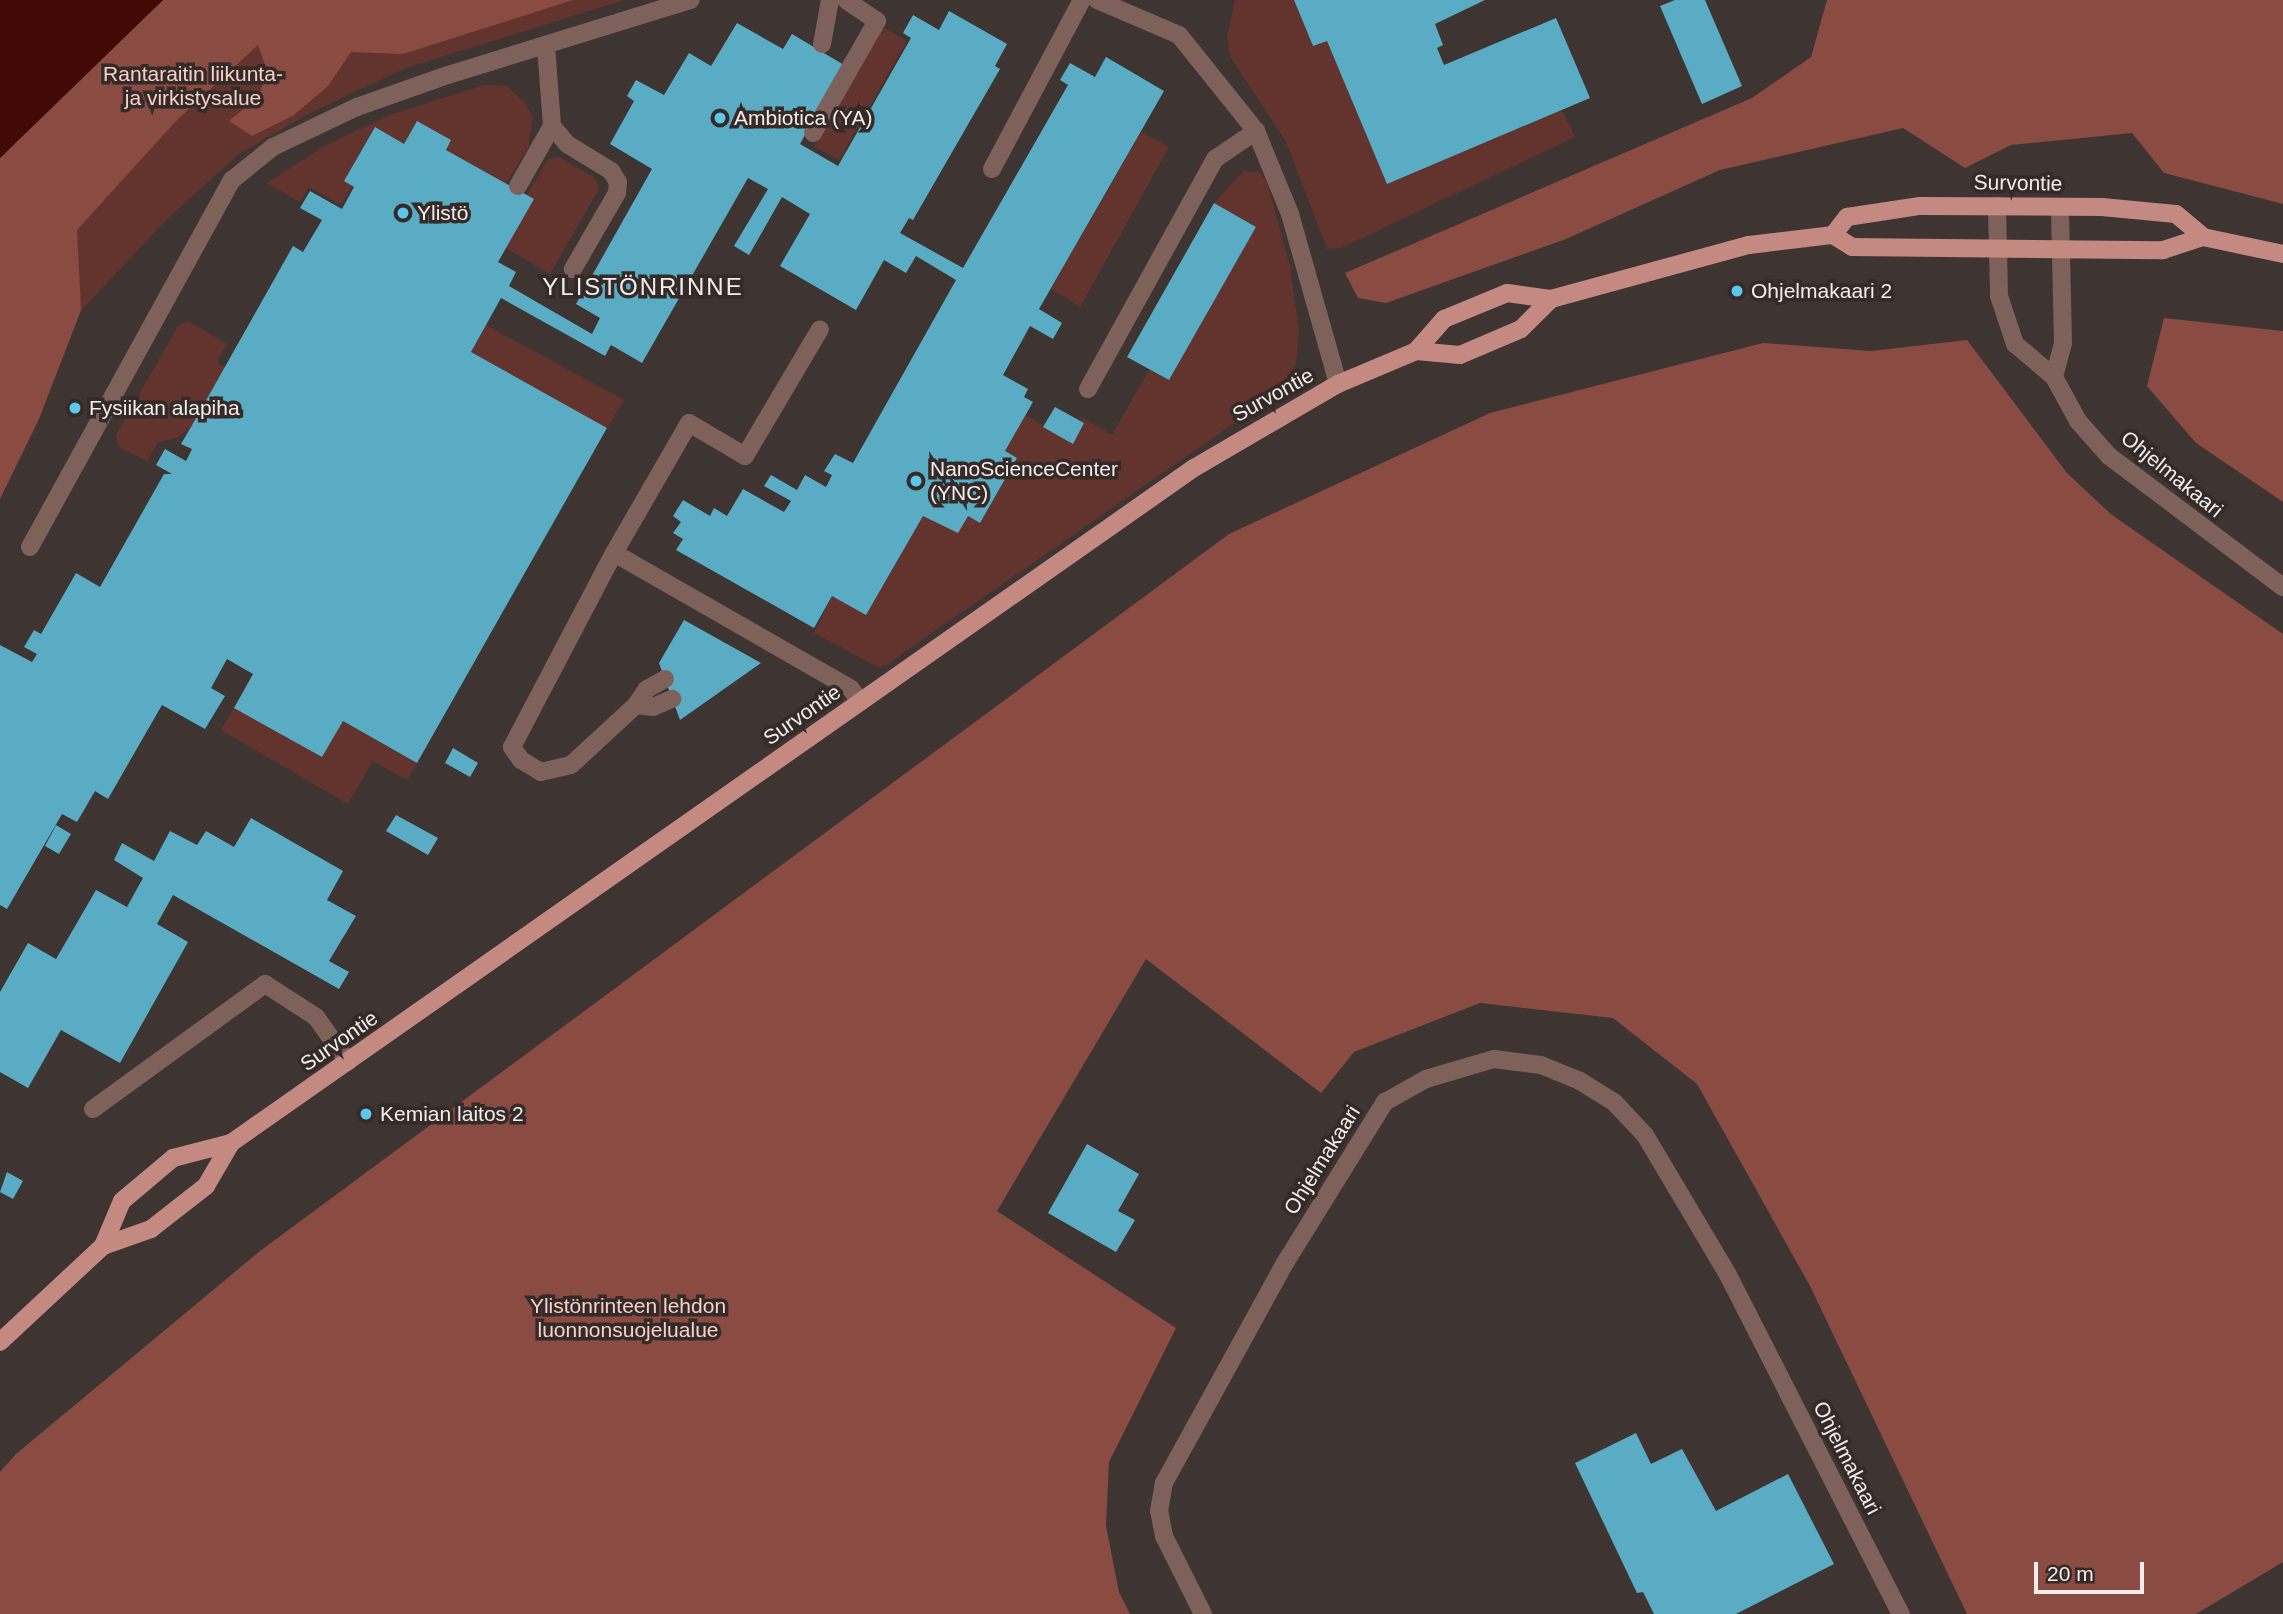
<!DOCTYPE html>
<html>
<head>
<meta charset="utf-8">
<style>
  body { margin:0 }
  #map { position:relative; width:2283px; height:1614px; overflow:hidden; background:#3e3432; font-family:Arial,sans-serif }
  div>[style] { position:absolute }
  [style*='--x'] { left:calc(var(--x)*1px); top:calc(var(--y)*1px); width:calc(var(--w)*1px); rotate:calc(var(--a)*1deg) }
  .green>* { inset:0; background:#63342d }
  .forest>* { inset:0; background:#8a4b42 }
  .water>* { inset:0; background:#430906 }
  .building>* { inset:0; background:#5aacc5 }
  .minor>* { height:18px; margin:-9px; padding:0 9px; transform-origin:9px; border-radius:9px; background:#7f615c }
  .major>* { height:18px; margin:-9px; padding:0 9px; transform-origin:9px; border-radius:9px; background:#c48980 }
  .dots>* { width:19px; height:19px; translate:-50% -50%; box-sizing:border-box; border:4px solid #342a28; border-radius:50% }
  span { translate:-50% -50%; white-space:nowrap; text-align:center; line-height:1.15; -webkit-text-stroke:7px #342a28; paint-order:stroke }
  .park-label { font-size:21px; color:#f9d0c9 }
  .poi-label { font-size:21px; color:#f3eceb }
  .left { translate:0 -50%; text-align:left }
  .street-label { font-size:21px; color:#f3eceb }
  .quarter-label { font-size:24px; color:#f3eceb; letter-spacing:2px }
  .scale { position:absolute; left:2034px; top:1562px; width:110px; height:32px; box-sizing:border-box; border:4px solid #f3eceb; border-top:0; padding-left:9px; font-size:21px; line-height:24px; white-space:nowrap; color:#f3eceb; -webkit-text-stroke:5px #342a28; paint-order:stroke }
</style>
</head>
<body>
<div id="map">
  <div class="green">
    <div style="clip-path:polygon(17px 0,624px 0,406px 68px,308px 114px,239px 154px,168px 218px,81px 311px,39px 419px,0 499px,0 13px)"></div>
    <div style="clip-path:polygon(1235px 0,1294px 0,1313px 46px,1327px 41px,1388px 183px,1562px 110px,1575px 137px,1341px 248px,1327px 249px,1286px 142px,1230px 56px,1227px 37px)"></div>
    <div style="clip-path:polygon(881px 26px,907px 41px,839px 160px,814px 146px)"></div>
    <div style="clip-path:polygon(484px 85px,507px 86px,524px 101px,533px 117px,528px 148px,506px 183px,446px 150px,451px 140px,417px 121px,404px 144px,374px 127px,344px 181px,352px 186px,341px 205px,309px 187px,300px 202px,267px 183px,328px 144px,390px 115px)"></div>
    <div style="clip-path:polygon(1141px 132px,1169px 147px,1080px 307px,1051px 289px)"></div>
    <div style="clip-path:polygon(559px 157px,595px 178px,599px 189px,550px 274px,506px 248px,533px 199px,527px 195px,548px 159px)"></div>
    <div style="clip-path:polygon(1244px 171px,1259px 172px,1267px 182px,1290px 266px,1299px 331px,1296px 364px,1276px 394px,886px 665px,878px 667px,814px 633px,832px 596px,867px 614px,923px 516px,968px 516px,980px 523px,1017px 458px,1005px 451px,1026px 415px,1073px 443px,1084px 424px,1079px 416px,1112px 435px,1149px 370px,1169px 380px,1256px 227px,1214px 203px)"></div>
    <div style="clip-path:polygon(188px 321px,227px 344px,217px 362px,225px 367px,191px 427px,177px 438px,158px 442px,147px 461px,118px 446px,116px 435px,178px 326px)"></div>
    <div style="clip-path:polygon(486px 325px,624px 400px,607px 428px,471px 352px)"></div>
    <div style="clip-path:polygon(234px 708px,322px 757px,343px 721px,417px 763px,407px 780px,373px 761px,348px 804px,221px 730px)"></div>
  </div>
  <div class="forest">
    <div style="clip-path:polygon(163px 0,573px 0,403px 54px,351px 52px,328px 86px,294px 115px,252px 136px,229px 121px,259px 96px,267px 70px,258px 45px,176px 121px,77px 230px,81px 310px,39px 419px,0 499px,0 158px)"></div>
    <div style="clip-path:polygon(1827px 0,2283px 0,2283px 204px,2164px 173px,2132px 133px,2011px 145px,1965px 168px,1903px 128px,1720px 170px,1566px 239px,1386px 303px,1358px 298px,1345px 273px,1752px 98px,1811px 57px)"></div>
    <div style="clip-path:polygon(2164px 318px,2283px 331px,2283px 502px,2196px 443px,2147px 386px)"></div>
    <div style="clip-path:polygon(1967px 340px,2067px 473px,2112px 515px,2283px 634px,2283px 1562px,2196px 1614px,1967px 1614px,1810px 1286px,1697px 1084px,1613px 1018px,1480px 1003px,1354px 1052px,1321px 1093px,1146px 959px,997px 1211px,1176px 1328px,1109px 1462px,1106px 1526px,1119px 1592px,1130px 1614px,0 1614px,0 1472px,16px 1454px,260px 1251px,1229px 534px,1490px 413px,1763px 343px,1871px 351px)"></div>
  </div>
  <div class="water">
    <div style="clip-path:polygon(0 0,163px 0,0 158px)"></div>
  </div>
  <div class="building">
    <div style="clip-path:polygon(1294px 0,1485px 0,1435px 24px,1443px 45px,1437px 48px,1444px 65px,1556px 18px,1590px 98px,1387px 184px,1327px 41px,1313px 46px)"></div>
    <div style="clip-path:polygon(1675px 0,1705px 0,1742px 86px,1702px 104px,1660px 6px)"></div>
    <div style="clip-path:polygon(949px 11px,1007px 44px,995px 66px,1000px 69px,913px 220px,909px 218px,900px 233px,963px 268px,1068px 85px,1060px 80px,1070px 63px,1095px 77px,1106px 57px,1164px 91px,1039px 309px,1062px 323px,1053px 339px,1030px 326px,1003px 375px,1028px 389px,1024px 397px,1033px 402px,1005px 451px,1017px 458px,980px 523px,968px 516px,958px 533px,923px 516px,866px 615px,832px 596px,814px 628px,676px 550px,683px 539px,673px 533px,681px 522px,673px 516px,683px 500px,710px 516px,714px 508px,727px 516px,743px 489px,784px 512px,791px 501px,764px 486px,771px 475px,797px 490px,805px 475px,826px 487px,832px 475px,824px 471px,835px 454px,853px 463px,956px 280px,916px 256px,906px 273px,884px 260px,856px 310px,780px 266px,810px 214px,782px 197px,749px 255px,734px 246px,768px 189px,748px 178px,642px 363px,611px 345px,605px 356px,501px 298px,471px 352px,607px 428px,417px 763px,343px 721px,322px 757px,234px 708px,253px 674px,227px 659px,211px 688px,225px 696px,205px 729px,162px 705px,108px 799px,95px 791px,77px 822px,62px 814px,7px 909px,0 905px,0 645px,32px 662px,37px 654px,24px 647px,34px 630px,41px 634px,76px 573px,100px 587px,164px 474px,172px 474px,156px 465px,165px 449px,186px 461px,192px 449px,181px 444px,191px 427px,293px 246px,303px 252px,322px 220px,300px 208px,310px 191px,342px 209px,354px 187px,344px 181px,375px 127px,404px 144px,417px 121px,451px 140px,446px 150px,534px 199px,498px 262px,516px 272px,509px 286px,592px 334px,600px 318px,576px 304px,652px 169px,610px 144px,634px 101px,627px 96px,636px 80px,664px 95px,689px 53px,711px 66px,737px 23px,783px 49px,792px 34px,844px 65px,800px 144px,838px 166px,911px 38px,903px 33px,913px 15px,939px 30px)"></div>
    <div style="clip-path:polygon(1214px 203px,1256px 227px,1169px 380px,1127px 357px)"></div>
    <div style="clip-path:polygon(1055px 407px,1084px 423px,1073px 444px,1043px 427px)"></div>
    <div style="clip-path:polygon(684px 620px,761px 663px,680px 720px,659px 663px)"></div>
    <div style="clip-path:polygon(453px 748px,478px 763px,470px 777px,445px 763px)"></div>
    <div style="clip-path:polygon(396px 815px,438px 838px,428px 855px,386px 831px)"></div>
    <div style="clip-path:polygon(251px 818px,343px 871px,327px 900px,356px 916px,329px 961px,349px 972px,339px 989px,173px 895px,157px 924px,188px 942px,120px 1063px,61px 1030px,28px 1088px,0 1072px,0 992px,28px 943px,56px 959px,96px 890px,127px 907px,143px 878px,114px 860px,122px 843px,154px 861px,170px 831px,197px 845px,206px 831px,234px 847px)"></div>
    <div style="clip-path:polygon(56px 825px,71px 834px,59px 854px,45px 846px)"></div>
    <div style="clip-path:polygon(1087px 1144px,1139px 1174px,1118px 1211px,1135px 1220px,1116px 1252px,1048px 1213px)"></div>
    <div style="clip-path:polygon(7px 1172px,23px 1181px,13px 1199px,0 1192px)"></div>
    <div style="clip-path:polygon(1636px 1433px,1651px 1464px,1682px 1449px,1716px 1511px,1788px 1474px,1834px 1564px,1736px 1614px,1654px 1614px,1643px 1592px,1637px 1593px,1575px 1463px)"></div>
  </div>
  <div class="minor">
    <div style="--x:1097;--y:0;--w:89;--a:23.1"></div>
    <div style="--x:1179;--y:35;--w:123;--a:51.3"></div>
    <div style="--x:1256;--y:131;--w:90;--a:67.7"></div>
    <div style="--x:1290;--y:214;--w:177;--a:74.2"></div>
    <div style="--x:822;--y:44;--w:45;--a:-79.7"></div>
    <div style="--x:546;--y:46;--w:80;--a:85.7"></div>
    <div style="--x:552;--y:126;--w:23;--a:50"></div>
    <div style="--x:567;--y:144;--w:52;--a:31.5"></div>
    <div style="--x:611;--y:171;--w:13;--a:58"></div>
    <div style="--x:618;--y:182;--w:11;--a:95"></div>
    <div style="--x:617;--y:193;--w:88;--a:120.1"></div>
    <div style="--x:813;--y:133;--w:129;--a:-60.3"></div>
    <div style="--x:877;--y:21;--w:37;--a:-146"></div>
    <div style="--x:992;--y:169;--w:191;--a:-62"></div>
    <div style="--x:518;--y:186;--w:69;--a:-60.5"></div>
    <div style="--x:1997;--y:206;--w:90;--a:88.7"></div>
    <div style="--x:1999;--y:296;--w:51;--a:71.6"></div>
    <div style="--x:2015;--y:344;--w:51;--a:40.2"></div>
    <div style="--x:2054;--y:377;--w:50;--a:61.4"></div>
    <div style="--x:2078;--y:421;--w:47;--a:48.5"></div>
    <div style="--x:2109;--y:456;--w:218;--a:37"></div>
    <div style="--x:2054;--y:377;--w:35;--a:-75"></div>
    <div style="--x:2063;--y:343;--w:135;--a:-91.3"></div>
    <div style="--x:1088;--y:389;--w:263;--a:-61.1"></div>
    <div style="--x:1215;--y:159;--w:50;--a:-34.3"></div>
    <div style="--x:30;--y:547;--w:419;--a:-61.2"></div>
    <div style="--x:232;--y:180;--w:53;--a:-38.8"></div>
    <div style="--x:273;--y:147;--w:93;--a:-25.5"></div>
    <div style="--x:357;--y:107;--w:96;--a:-19.4"></div>
    <div style="--x:448;--y:75;--w:254;--a:-17.2"></div>
    <div style="--x:614;--y:553;--w:150;--a:-60"></div>
    <div style="--x:689;--y:423;--w:65;--a:30.5"></div>
    <div style="--x:745;--y:456;--w:147;--a:-59.4"></div>
    <div style="--x:665;--y:679;--w:21;--a:151"></div>
    <div style="--x:647;--y:689;--w:19;--a:125"></div>
    <div style="--x:636;--y:705;--w:17;--a:7"></div>
    <div style="--x:653;--y:707;--w:21;--a:-23"></div>
    <div style="--x:636;--y:705;--w:88;--a:137.3"></div>
    <div style="--x:571;--y:765;--w:31;--a:167"></div>
    <div style="--x:541;--y:772;--w:23;--a:-149"></div>
    <div style="--x:521;--y:760;--w:16;--a:-125"></div>
    <div style="--x:512;--y:747;--w:219;--a:-62.3"></div>
    <div style="--x:614;--y:553;--w:273;--a:29.8"></div>
    <div style="--x:851;--y:689;--w:16;--a:55"></div>
    <div style="--x:93;--y:1109;--w:213;--a:-36"></div>
    <div style="--x:265;--y:984;--w:61;--a:32.9"></div>
    <div style="--x:316;--y:1017;--w:55;--a:54.6"></div>
    <div style="--x:1203;--y:1614;--w:87;--a:-116.6"></div>
    <div style="--x:1164;--y:1536;--w:25;--a:-101"></div>
    <div style="--x:1159;--y:1511;--w:28;--a:-80"></div>
    <div style="--x:1164;--y:1483;--w:251;--a:-61.2"></div>
    <div style="--x:1285;--y:1263;--w:190;--a:-58.2"></div>
    <div style="--x:1385;--y:1102;--w:47;--a:-29.3"></div>
    <div style="--x:1426;--y:1079;--w:71;--a:-16.4"></div>
    <div style="--x:1494;--y:1059;--w:47;--a:7.3"></div>
    <div style="--x:1541;--y:1065;--w:42;--a:22.3"></div>
    <div style="--x:1580;--y:1081;--w:40;--a:32"></div>
    <div style="--x:1614;--y:1102;--w:45;--a:46.8"></div>
    <div style="--x:1645;--y:1135;--w:161;--a:59.3"></div>
    <div style="--x:1727;--y:1273;--w:383;--a:63"></div>
  </div>
  <div class="major">
    <div style="--x:1833;--y:235;--w:23;--a:-52"></div>
    <div style="--x:1847;--y:217;--w:74;--a:-8.6"></div>
    <div style="--x:1920;--y:206;--w:182;--a:0.3"></div>
    <div style="--x:2102;--y:207;--w:74;--a:5.4"></div>
    <div style="--x:2176;--y:214;--w:35;--a:40"></div>
    <div style="--x:2203;--y:237;--w:82;--a:12"></div>
    <div style="--x:1416;--y:351;--w:44;--a:5.2"></div>
    <div style="--x:1460;--y:355;--w:66;--a:-23.1"></div>
    <div style="--x:1521;--y:329;--w:42;--a:-45"></div>
    <div style="--x:103;--y:1246;--w:49;--a:-67.1"></div>
    <div style="--x:122;--y:1201;--w:67;--a:-40.1"></div>
    <div style="--x:173;--y:1158;--w:60;--a:-14.5"></div>
    <div style="--x:231;--y:1143;--w:1176;--a:-35.03"></div>
    <div style="--x:1194;--y:468;--w:167;--a:-30.3"></div>
    <div style="--x:1338;--y:384;--w:85;--a:-22.9"></div>
    <div style="--x:1416;--y:351;--w:43;--a:-48.8"></div>
    <div style="--x:1444;--y:319;--w:68;--a:-22.4"></div>
    <div style="--x:1507;--y:293;--w:44;--a:7.8"></div>
    <div style="--x:1551;--y:299;--w:205;--a:-15.3"></div>
    <div style="--x:1749;--y:245;--w:85;--a:-6.8"></div>
    <div style="--x:1833;--y:235;--w:22;--a:32"></div>
    <div style="--x:1852;--y:247;--w:311;--a:0.6"></div>
    <div style="--x:2163;--y:250;--w:42;--a:-18"></div>
    <div style="--x:0;--y:1342;--w:141;--a:-43"></div>
    <div style="--x:103;--y:1246;--w:51;--a:-19.5"></div>
    <div style="--x:151;--y:1229;--w:70;--a:-38"></div>
    <div style="--x:206;--y:1186;--w:50;--a:-59.8"></div>
  </div>
  <div class="dots">
    <div style="left:720px;top:118px;background:#5cc7e8"></div>
    <div style="left:403px;top:213px;background:#5cc7e8"></div>
    <div style="left:1737px;top:291px;background:#5cc7e8"></div>
    <div style="left:75px;top:408px;background:#5cc7e8"></div>
    <div style="left:916px;top:481px;background:#5cc7e8"></div>
    <div style="left:366px;top:1114px;background:#5cc7e8"></div>
  </div>
  <div class="park-label">
    <span style="left:193px;top:86px">Rantaraitin liikunta-<br>ja virkistysalue</span>
    <span style="left:628px;top:1318px">Ylistönrinteen lehdon<br>luonnonsuojelualue</span>
  </div>
  <div class="poi-label">
    <span class="left" style="left:734px;top:118px">Ambiotica (YA)</span>
    <span class="left" style="left:417px;top:213px">Ylistö</span>
    <span class="left" style="left:1751px;top:291px">Ohjelmakaari 2</span>
    <span class="left" style="left:89px;top:408px">Fysiikan alapiha</span>
    <span class="left" style="left:930px;top:481px">NanoScienceCenter<br>(YNC)</span>
    <span class="left" style="left:380px;top:1114px">Kemian laitos 2</span>
  </div>
  <div class="street-label">
    <span style="left:2018px;top:183px;rotate:1deg">Survontie</span>
    <span style="left:1273px;top:395px;rotate:-29deg">Survontie</span>
    <span style="left:2172px;top:474px;rotate:39deg">Ohjelmakaari</span>
    <span style="left:802px;top:715px;rotate:-35deg">Survontie</span>
    <span style="left:339px;top:1041px;rotate:-35deg">Survontie</span>
    <span style="left:1322px;top:1160px;rotate:-58deg">Ohjelmakaari</span>
    <span style="left:1847px;top:1458px;rotate:63deg">Ohjelmakaari</span>
  </div>
  <div class="quarter-label">
    <span style="left:643px;top:287px">YLISTÖNRINNE</span>
  </div>
  <div class="scale">20 m</div>
</div>
</body>
</html>
